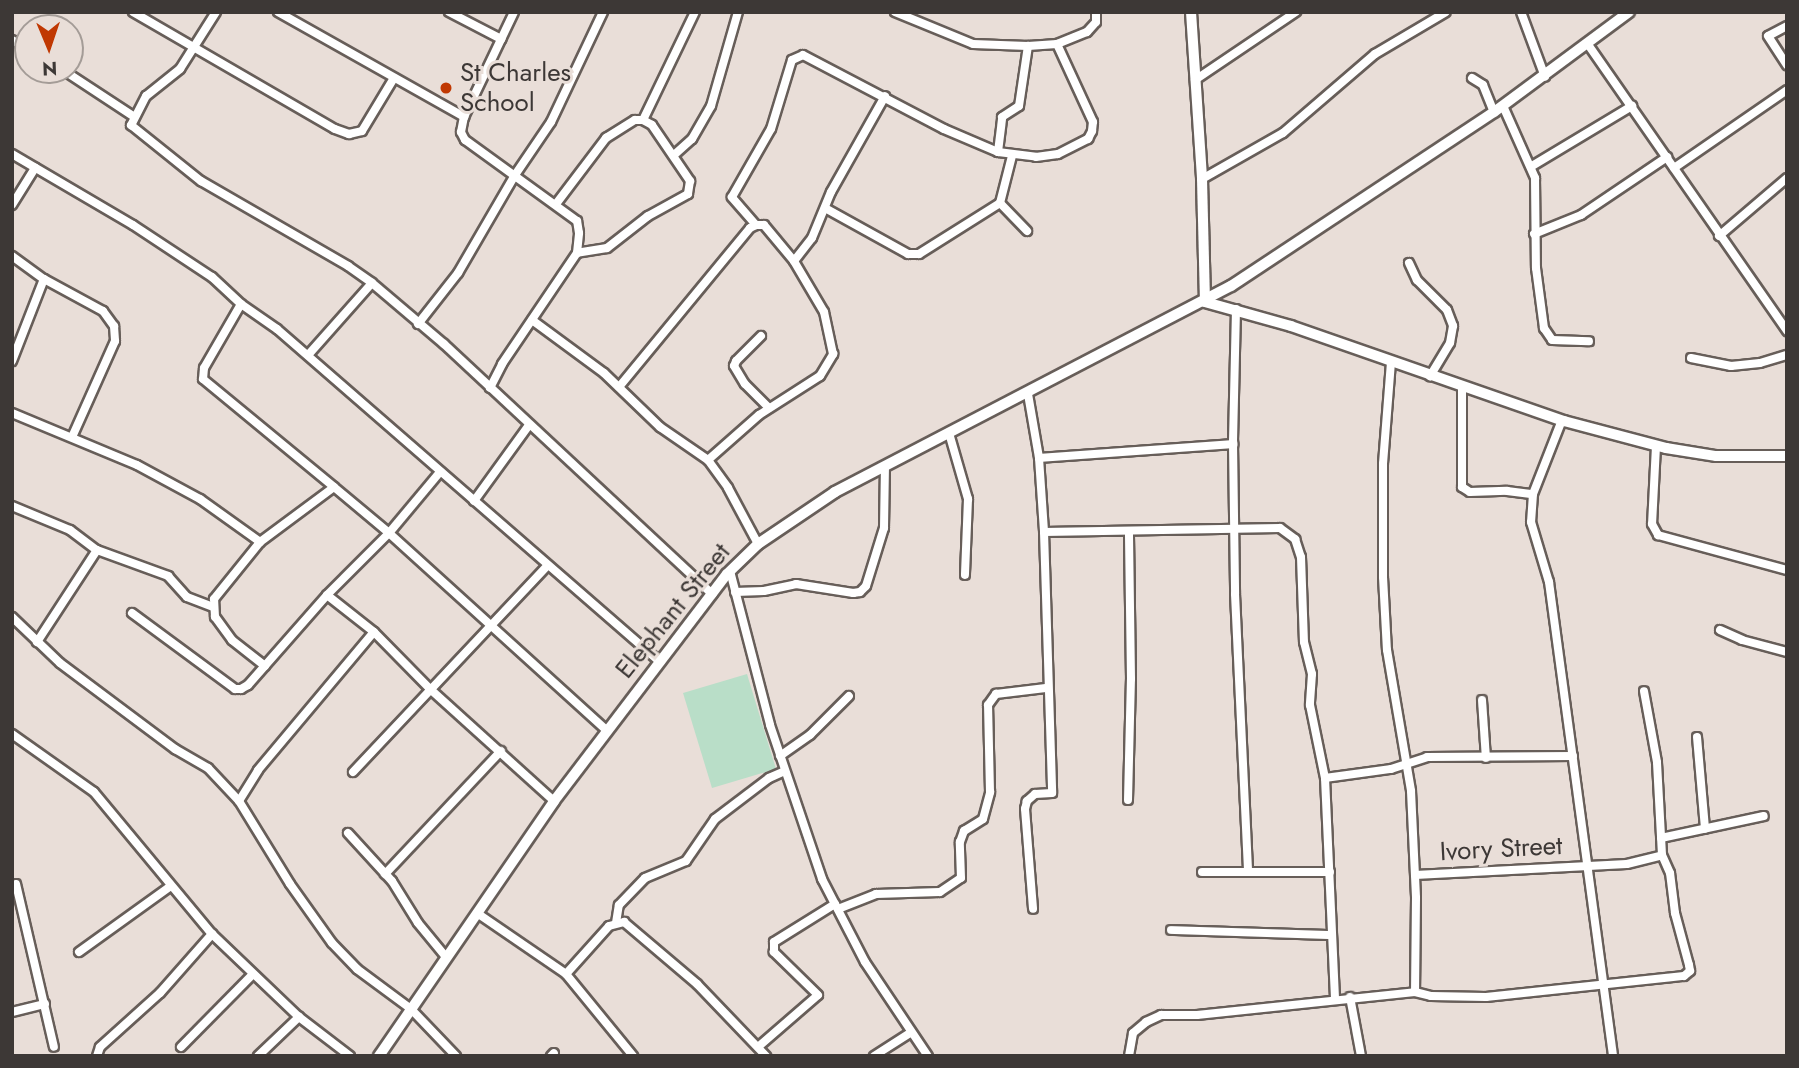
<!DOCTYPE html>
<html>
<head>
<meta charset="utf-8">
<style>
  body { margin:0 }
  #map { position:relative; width:1799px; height:1068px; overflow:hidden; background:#e9ded8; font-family:Jost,sans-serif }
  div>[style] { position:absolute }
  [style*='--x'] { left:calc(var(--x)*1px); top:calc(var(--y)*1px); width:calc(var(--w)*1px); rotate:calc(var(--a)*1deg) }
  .green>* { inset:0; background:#b9dec8 }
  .roads { filter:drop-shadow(2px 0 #675e59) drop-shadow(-2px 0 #675e59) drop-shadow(0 2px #675e59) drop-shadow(0 -2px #675e59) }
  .street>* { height:8px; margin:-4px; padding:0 4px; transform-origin:4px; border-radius:4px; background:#fff }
  .secondary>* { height:10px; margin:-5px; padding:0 5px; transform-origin:5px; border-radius:5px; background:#fff }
  .dots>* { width:19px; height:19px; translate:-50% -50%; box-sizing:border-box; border:4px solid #e9ded8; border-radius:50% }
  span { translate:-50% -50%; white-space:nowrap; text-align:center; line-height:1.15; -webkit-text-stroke:6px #e9ded8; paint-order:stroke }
  .poi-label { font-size:26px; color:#3d3836 }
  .left { translate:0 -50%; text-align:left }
  .street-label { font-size:26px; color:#3d3836 }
  .frame { position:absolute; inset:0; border:14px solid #3d3836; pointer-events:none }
  .north { position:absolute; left:14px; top:14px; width:70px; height:70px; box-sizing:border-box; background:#e9ded8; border:2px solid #a49c97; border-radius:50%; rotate:178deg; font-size:19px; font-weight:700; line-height:28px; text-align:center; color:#3d3836 }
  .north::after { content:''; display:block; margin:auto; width:24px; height:32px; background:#c03802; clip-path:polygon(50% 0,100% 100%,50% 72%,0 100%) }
</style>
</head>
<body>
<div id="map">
  <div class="green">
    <div style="clip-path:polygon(747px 674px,776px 769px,712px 788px,683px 693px)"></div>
  </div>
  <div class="roads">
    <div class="street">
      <div style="--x:133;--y:12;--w:233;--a:30.1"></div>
      <div style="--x:335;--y:129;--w:15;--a:20"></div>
      <div style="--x:349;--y:134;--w:13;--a:-13"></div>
      <div style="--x:362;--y:131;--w:62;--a:-58.9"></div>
      <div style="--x:216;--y:12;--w:67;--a:122.3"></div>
      <div style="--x:180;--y:69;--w:43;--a:141.5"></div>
      <div style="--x:146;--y:96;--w:33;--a:117"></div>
      <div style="--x:131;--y:125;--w:90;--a:38.7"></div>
      <div style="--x:201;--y:181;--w:170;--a:30"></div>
      <div style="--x:348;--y:266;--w:29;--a:35"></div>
      <div style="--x:372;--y:283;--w:94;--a:40.3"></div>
      <div style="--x:444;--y:344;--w:367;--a:43"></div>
      <div style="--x:278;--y:12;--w:214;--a:29.4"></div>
      <div style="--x:449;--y:12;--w:59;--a:27.4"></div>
      <div style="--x:895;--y:12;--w:84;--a:22.3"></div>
      <div style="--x:973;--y:44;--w:55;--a:2.1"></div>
      <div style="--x:1028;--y:46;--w:29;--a:-4"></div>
      <div style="--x:1057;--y:44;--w:32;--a:-22"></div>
      <div style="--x:1087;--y:32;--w:13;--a:-48"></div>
      <div style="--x:1096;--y:22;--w:10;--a:-90"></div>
      <div style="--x:1521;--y:12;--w:69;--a:69.7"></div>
      <div style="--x:1787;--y:26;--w:21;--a:152"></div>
      <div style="--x:1768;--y:36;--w:35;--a:57"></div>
      <div style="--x:12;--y:40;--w:18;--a:29"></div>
      <div style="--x:1587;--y:43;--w:351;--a:55.2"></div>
      <div style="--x:63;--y:70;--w:84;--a:33.3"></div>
      <div style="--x:1472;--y:78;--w:13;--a:32"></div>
      <div style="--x:1483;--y:85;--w:29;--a:68"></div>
      <div style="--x:1195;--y:80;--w:122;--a:-34"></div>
      <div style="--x:1503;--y:106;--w:79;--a:66"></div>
      <div style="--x:1535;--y:178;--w:90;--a:89.4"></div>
      <div style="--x:1536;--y:268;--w:61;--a:82.4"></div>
      <div style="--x:1544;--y:328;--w:14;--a:56"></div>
      <div style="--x:1552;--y:340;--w:37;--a:2"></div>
      <div style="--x:643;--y:120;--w:120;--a:-64.3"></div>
      <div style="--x:998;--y:152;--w:35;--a:-83"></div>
      <div style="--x:1002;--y:117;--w:20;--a:-33"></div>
      <div style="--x:1019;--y:106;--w:61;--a:-81.5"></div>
      <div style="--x:12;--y:154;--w:140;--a:30.4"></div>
      <div style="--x:133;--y:225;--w:95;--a:33.4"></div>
      <div style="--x:212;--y:277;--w:40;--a:43"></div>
      <div style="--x:241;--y:304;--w:44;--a:34.8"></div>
      <div style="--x:277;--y:329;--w:508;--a:41.01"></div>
      <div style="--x:674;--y:155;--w:24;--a:-42"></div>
      <div style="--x:692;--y:139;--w:38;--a:-60"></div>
      <div style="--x:711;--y:106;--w:98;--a:-74"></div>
      <div style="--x:1532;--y:166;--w:117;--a:-31"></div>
      <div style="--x:1674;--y:168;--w:137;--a:-34.6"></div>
      <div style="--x:1202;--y:179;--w:93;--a:-29.6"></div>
      <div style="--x:1283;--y:133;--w:121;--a:-40.7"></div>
      <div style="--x:1375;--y:54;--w:82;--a:-30.6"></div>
      <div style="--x:1000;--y:203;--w:39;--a:46"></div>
      <div style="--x:556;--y:204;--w:83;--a:-52.9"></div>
      <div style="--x:606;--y:138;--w:34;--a:-32"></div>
      <div style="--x:635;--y:120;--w:8;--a:0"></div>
      <div style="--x:643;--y:120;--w:10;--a:29"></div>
      <div style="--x:652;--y:125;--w:68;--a:55.8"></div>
      <div style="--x:690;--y:181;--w:13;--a:99"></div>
      <div style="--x:688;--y:194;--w:46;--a:151.2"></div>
      <div style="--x:648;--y:216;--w:52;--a:142"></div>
      <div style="--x:607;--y:248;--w:30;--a:171"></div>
      <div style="--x:12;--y:205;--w:44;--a:-58.1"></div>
      <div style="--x:825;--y:208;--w:95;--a:29"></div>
      <div style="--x:908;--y:254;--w:11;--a:0"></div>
      <div style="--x:919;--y:254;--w:96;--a:-32.2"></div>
      <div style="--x:1000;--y:203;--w:49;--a:-75.7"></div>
      <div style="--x:1534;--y:234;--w:51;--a:-22"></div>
      <div style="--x:1581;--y:215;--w:104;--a:-34"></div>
      <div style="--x:1719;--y:236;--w:89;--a:-40.5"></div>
      <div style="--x:12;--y:256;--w:39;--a:36"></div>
      <div style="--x:44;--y:279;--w:67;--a:28.5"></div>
      <div style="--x:103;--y:311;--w:19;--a:54"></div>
      <div style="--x:114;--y:326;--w:15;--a:86"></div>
      <div style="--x:115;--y:341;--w:105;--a:114.1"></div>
      <div style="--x:794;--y:261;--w:29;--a:-52"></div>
      <div style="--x:812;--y:238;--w:50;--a:-67.6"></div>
      <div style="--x:831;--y:192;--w:110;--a:-60.6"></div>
      <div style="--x:1409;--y:263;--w:19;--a:65"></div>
      <div style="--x:1417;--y:280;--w:42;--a:45"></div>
      <div style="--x:1447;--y:310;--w:17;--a:69"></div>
      <div style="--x:1453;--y:326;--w:17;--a:100"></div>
      <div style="--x:1450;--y:343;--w:39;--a:121"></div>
      <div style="--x:241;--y:304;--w:74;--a:120"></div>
      <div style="--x:204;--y:368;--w:11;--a:95"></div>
      <div style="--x:203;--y:379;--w:170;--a:39.5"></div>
      <div style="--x:1236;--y:309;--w:135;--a:91.3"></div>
      <div style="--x:1233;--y:444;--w:150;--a:89.2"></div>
      <div style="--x:1235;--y:594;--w:278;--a:87.3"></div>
      <div style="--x:532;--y:320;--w:89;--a:36.4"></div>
      <div style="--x:604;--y:373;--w:78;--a:44"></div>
      <div style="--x:660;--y:427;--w:58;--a:34.5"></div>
      <div style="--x:708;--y:460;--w:34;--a:54"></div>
      <div style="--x:728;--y:488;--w:64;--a:61.8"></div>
      <div style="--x:418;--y:324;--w:65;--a:-51.9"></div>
      <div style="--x:458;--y:273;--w:113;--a:-59.8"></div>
      <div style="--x:515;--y:175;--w:64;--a:-55.8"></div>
      <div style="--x:551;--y:122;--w:122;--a:-64.7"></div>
      <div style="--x:761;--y:336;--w:35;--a:135"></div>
      <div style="--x:736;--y:361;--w:5;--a:112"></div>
      <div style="--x:734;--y:366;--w:21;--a:59"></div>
      <div style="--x:745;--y:384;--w:34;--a:45"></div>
      <div style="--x:309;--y:354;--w:95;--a:-48.4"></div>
      <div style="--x:1691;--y:358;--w:41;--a:11.3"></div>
      <div style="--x:1731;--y:366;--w:29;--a:-6"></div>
      <div style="--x:1760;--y:363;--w:28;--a:-17"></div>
      <div style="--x:12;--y:361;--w:88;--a:-68.7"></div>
      <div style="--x:1391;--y:362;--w:102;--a:94.5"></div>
      <div style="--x:1383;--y:464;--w:113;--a:90"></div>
      <div style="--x:1383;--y:577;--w:73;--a:86.9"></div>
      <div style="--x:1387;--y:650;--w:143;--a:80.3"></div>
      <div style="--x:1411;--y:791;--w:107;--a:87.3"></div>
      <div style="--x:1416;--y:898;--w:94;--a:90.6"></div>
      <div style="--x:619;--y:387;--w:206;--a:-50.5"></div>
      <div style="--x:750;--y:228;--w:7;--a:-27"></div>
      <div style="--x:1462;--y:387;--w:100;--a:90"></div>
      <div style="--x:1462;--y:487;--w:9;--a:32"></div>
      <div style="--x:1470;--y:492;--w:37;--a:-2"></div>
      <div style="--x:1507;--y:491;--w:26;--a:7"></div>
      <div style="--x:490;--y:388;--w:27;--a:-63"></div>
      <div style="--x:502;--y:364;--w:134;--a:-56"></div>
      <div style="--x:577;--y:253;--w:20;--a:-84"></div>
      <div style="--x:579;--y:233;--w:12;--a:-99"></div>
      <div style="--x:577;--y:221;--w:138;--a:-144.1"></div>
      <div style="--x:465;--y:140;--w:9;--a:-117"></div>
      <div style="--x:461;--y:132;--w:15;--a:-79"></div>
      <div style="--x:464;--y:117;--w:116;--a:-64.5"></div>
      <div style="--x:1028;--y:394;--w:65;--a:80.2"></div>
      <div style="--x:1039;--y:458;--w:74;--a:86.1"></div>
      <div style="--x:1044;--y:532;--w:261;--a:88.2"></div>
      <div style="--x:1052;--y:793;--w:17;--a:177"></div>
      <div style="--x:1035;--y:794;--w:11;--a:139"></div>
      <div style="--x:1027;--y:801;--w:8;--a:104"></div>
      <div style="--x:1025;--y:809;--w:100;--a:85.4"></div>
      <div style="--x:12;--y:413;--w:135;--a:22.6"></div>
      <div style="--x:137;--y:465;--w:72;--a:28.4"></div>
      <div style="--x:200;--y:499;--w:74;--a:35.6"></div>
      <div style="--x:1562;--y:420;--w:79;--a:111.4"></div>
      <div style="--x:1533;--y:494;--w:28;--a:94"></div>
      <div style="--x:1531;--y:522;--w:63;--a:73.3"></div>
      <div style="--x:1549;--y:582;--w:478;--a:82.3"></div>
      <div style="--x:949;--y:433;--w:69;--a:73.9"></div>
      <div style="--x:968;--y:499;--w:76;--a:92.3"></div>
      <div style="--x:1656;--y:446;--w:78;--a:92.9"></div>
      <div style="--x:1652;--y:524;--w:13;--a:61"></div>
      <div style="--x:1658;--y:535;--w:134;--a:15.2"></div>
      <div style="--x:1039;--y:458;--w:195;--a:-4.1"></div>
      <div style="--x:708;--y:460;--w:68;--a:-41.4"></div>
      <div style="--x:759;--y:415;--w:72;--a:-32.6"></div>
      <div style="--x:820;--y:376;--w:26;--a:-59"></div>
      <div style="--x:833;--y:354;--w:43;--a:-102.1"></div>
      <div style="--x:824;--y:312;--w:59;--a:-120.5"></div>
      <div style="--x:794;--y:261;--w:47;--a:-129.8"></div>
      <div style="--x:764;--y:225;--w:8;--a:180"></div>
      <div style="--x:756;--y:225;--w:37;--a:-131"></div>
      <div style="--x:732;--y:197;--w:78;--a:-60.2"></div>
      <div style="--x:771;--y:129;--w:72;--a:-73.1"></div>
      <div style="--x:792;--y:60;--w:12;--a:-24"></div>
      <div style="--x:803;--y:55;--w:159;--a:27.7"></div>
      <div style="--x:944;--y:129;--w:59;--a:23.1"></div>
      <div style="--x:998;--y:152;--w:38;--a:7"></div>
      <div style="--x:1036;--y:157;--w:22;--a:-8"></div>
      <div style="--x:1058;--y:154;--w:34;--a:-27"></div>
      <div style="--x:1088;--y:139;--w:9;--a:-63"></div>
      <div style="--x:1092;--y:131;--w:9;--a:-84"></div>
      <div style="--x:1093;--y:122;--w:86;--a:-114.8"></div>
      <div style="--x:474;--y:501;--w:94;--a:-54.1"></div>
      <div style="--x:12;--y:506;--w:63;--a:22.5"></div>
      <div style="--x:70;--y:530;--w:34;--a:37"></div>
      <div style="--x:97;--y:550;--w:110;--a:123.1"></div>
      <div style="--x:1044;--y:532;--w:236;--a:-1"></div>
      <div style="--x:1280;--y:528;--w:19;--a:36"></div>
      <div style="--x:1295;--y:539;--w:19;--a:72"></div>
      <div style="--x:1301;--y:557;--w:85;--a:88"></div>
      <div style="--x:1304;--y:642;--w:33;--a:76"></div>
      <div style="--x:1312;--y:674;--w:31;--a:94"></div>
      <div style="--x:1310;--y:705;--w:75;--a:78.4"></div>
      <div style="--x:1325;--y:778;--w:220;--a:87.4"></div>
      <div style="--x:97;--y:550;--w:76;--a:20.1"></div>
      <div style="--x:168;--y:576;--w:28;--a:48"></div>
      <div style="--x:187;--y:597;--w:28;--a:21"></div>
      <div style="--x:730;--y:571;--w:159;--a:75.4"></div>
      <div style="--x:770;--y:725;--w:163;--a:71.3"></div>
      <div style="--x:822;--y:879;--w:93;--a:62.6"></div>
      <div style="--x:865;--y:962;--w:113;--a:56.2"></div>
      <div style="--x:735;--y:592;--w:29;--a:-2"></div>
      <div style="--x:764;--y:591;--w:33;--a:-12"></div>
      <div style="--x:796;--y:584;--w:58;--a:9"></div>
      <div style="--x:853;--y:593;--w:7;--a:-8"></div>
      <div style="--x:860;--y:592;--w:8;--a:-45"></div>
      <div style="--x:866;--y:586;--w:61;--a:-72.8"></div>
      <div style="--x:884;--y:528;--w:61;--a:-89.1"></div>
      <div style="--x:327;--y:595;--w:60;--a:38.2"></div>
      <div style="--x:374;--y:632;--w:80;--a:45.5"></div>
      <div style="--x:430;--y:689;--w:167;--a:42.1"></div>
      <div style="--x:132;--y:613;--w:128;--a:36.4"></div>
      <div style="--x:235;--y:689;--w:6;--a:0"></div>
      <div style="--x:241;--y:689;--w:8;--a:-30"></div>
      <div style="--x:248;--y:685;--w:120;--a:-48.7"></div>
      <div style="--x:327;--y:595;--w:88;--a:-45"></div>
      <div style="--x:389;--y:533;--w:80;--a:-50.1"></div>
      <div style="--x:12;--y:617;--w:66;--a:43.8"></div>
      <div style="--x:60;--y:663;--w:144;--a:36.8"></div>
      <div style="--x:175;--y:749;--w:38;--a:30"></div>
      <div style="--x:208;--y:768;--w:45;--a:46.8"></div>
      <div style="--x:239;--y:801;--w:97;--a:58.4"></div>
      <div style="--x:290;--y:884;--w:72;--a:54.6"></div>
      <div style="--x:332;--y:943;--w:36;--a:46"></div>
      <div style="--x:357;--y:969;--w:67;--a:36.5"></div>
      <div style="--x:411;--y:1009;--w:65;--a:46.2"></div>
      <div style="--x:1720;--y:630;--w:24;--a:24"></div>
      <div style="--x:1742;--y:640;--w:47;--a:14.9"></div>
      <div style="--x:265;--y:666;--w:42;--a:-141.8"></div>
      <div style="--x:232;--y:640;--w:29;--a:-126"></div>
      <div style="--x:215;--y:617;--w:18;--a:-93"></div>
      <div style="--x:214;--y:599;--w:73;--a:-51.1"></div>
      <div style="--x:260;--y:542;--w:92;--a:-36.6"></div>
      <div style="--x:334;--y:487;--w:72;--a:39.9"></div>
      <div style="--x:389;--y:533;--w:294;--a:42.2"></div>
      <div style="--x:1482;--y:700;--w:58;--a:86.1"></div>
      <div style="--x:12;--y:734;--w:100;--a:35.3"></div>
      <div style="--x:94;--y:792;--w:185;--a:50.3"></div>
      <div style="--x:212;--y:934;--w:120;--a:43.7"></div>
      <div style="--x:299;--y:1017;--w:64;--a:37.4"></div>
      <div style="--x:1697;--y:737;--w:92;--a:85"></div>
      <div style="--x:780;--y:756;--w:37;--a:-35"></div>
      <div style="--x:810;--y:735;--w:55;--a:-45"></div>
      <div style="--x:353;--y:772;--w:284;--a:-46.7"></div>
      <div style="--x:1325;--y:778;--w:67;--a:-7.8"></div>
      <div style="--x:1391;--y:769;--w:38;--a:-18"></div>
      <div style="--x:1427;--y:757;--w:146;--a:-0.4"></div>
      <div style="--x:1128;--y:800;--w:121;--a:-88.6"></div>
      <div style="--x:1131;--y:679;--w:148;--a:-90.8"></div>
      <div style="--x:239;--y:801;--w:36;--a:-58"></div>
      <div style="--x:258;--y:770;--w:180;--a:-50"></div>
      <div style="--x:348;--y:833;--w:65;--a:47.5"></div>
      <div style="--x:392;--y:881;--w:49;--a:58.2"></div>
      <div style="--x:418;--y:923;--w:44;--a:50.5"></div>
      <div style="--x:1661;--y:838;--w:105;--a:-12.1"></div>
      <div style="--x:1202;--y:872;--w:128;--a:0"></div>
      <div style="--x:385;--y:874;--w:169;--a:-46.7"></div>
      <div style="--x:1415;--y:875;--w:212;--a:-3"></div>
      <div style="--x:1627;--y:864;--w:36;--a:-14"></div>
      <div style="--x:1662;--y:855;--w:93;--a:-93.1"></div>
      <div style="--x:1657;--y:762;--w:72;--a:-100.4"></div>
      <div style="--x:16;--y:884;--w:167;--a:76.9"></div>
      <div style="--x:838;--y:909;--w:41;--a:-21.5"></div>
      <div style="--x:876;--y:894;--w:64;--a:-1.8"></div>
      <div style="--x:940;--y:892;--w:25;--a:-34"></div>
      <div style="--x:961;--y:878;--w:36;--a:-92"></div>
      <div style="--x:960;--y:842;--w:12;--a:-70"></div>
      <div style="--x:964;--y:831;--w:22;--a:-32"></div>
      <div style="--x:983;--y:819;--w:28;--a:-75"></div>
      <div style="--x:990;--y:792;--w:87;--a:-91.3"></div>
      <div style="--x:988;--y:705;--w:14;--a:-54"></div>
      <div style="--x:996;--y:694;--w:50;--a:-6.8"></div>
      <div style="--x:477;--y:913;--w:108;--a:34.4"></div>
      <div style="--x:566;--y:974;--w:106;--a:50.7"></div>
      <div style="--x:616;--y:923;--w:18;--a:-81"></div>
      <div style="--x:619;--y:905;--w:37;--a:-46"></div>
      <div style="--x:645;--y:878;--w:44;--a:-22.5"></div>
      <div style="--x:686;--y:861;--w:51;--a:-55.4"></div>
      <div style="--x:715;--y:819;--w:68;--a:-37.2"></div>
      <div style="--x:769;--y:778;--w:17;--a:-24"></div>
      <div style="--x:1171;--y:930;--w:161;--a:1.8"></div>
      <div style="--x:79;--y:952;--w:113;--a:-35.7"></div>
      <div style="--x:566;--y:974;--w:64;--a:-48.1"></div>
      <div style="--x:609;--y:926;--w:16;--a:-15"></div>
      <div style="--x:624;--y:922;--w:96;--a:40.3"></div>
      <div style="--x:697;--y:984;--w:100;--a:46.2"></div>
      <div style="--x:1350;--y:997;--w:60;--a:79.4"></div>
      <div style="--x:12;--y:1012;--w:34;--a:-14"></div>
      <div style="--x:181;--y:1047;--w:101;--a:-45.4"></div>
      <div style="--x:758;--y:1047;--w:79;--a:-40.9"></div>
      <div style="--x:818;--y:995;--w:62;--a:-135.7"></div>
      <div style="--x:774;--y:952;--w:10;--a:-90"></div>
      <div style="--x:774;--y:942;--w:72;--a:-31.9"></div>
      <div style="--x:97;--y:1056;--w:9;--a:-72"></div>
      <div style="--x:100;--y:1047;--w:81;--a:-42"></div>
      <div style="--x:160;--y:993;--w:79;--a:-48.6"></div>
      <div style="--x:258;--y:1056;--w:57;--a:-43.6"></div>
      <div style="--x:551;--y:1056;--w:4;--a:-45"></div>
      <div style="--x:874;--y:1056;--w:43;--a:-32.6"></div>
      <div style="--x:1129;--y:1056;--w:23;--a:-80"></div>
      <div style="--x:1133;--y:1033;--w:17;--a:-40"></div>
      <div style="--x:1146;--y:1022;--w:17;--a:-25"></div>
      <div style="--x:1161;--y:1015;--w:36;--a:0"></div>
      <div style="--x:1197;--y:1015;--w:219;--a:-6"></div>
      <div style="--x:1415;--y:992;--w:16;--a:14"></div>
      <div style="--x:1431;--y:996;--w:55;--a:1"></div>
      <div style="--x:1486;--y:997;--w:199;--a:-6.1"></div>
      <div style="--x:1684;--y:976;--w:8;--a:-40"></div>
      <div style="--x:1690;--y:971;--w:6;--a:-99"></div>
      <div style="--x:1689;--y:965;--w:54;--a:-105.1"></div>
      <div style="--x:1675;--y:913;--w:40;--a:-97.1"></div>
      <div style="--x:1670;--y:873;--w:20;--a:-114"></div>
    </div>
    <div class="secondary">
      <div style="--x:1191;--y:12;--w:167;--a:86.2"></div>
      <div style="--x:1202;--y:179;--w:123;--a:88.6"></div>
      <div style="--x:1205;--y:302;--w:89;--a:15.6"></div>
      <div style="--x:1291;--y:326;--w:289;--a:19.2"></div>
      <div style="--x:1564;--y:421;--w:106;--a:14.8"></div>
      <div style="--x:1666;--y:448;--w:51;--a:9.1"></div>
      <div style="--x:1716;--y:456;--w:71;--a:0"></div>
      <div style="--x:379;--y:1056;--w:309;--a:-55.5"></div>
      <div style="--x:554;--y:801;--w:285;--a:-52.7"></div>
      <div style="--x:727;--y:574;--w:43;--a:-44.1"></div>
      <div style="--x:758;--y:544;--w:93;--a:-34"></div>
      <div style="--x:835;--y:492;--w:446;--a:-27.5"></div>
      <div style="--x:1231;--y:286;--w:315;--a:-33.5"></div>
      <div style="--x:1494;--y:112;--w:168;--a:-36.5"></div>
    </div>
  </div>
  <div class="dots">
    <div style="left:446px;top:88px;background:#c03802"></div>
  </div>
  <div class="poi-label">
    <span class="left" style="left:460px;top:88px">St Charles<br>School</span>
  </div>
  <div class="street-label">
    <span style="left:673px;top:611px;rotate:-51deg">Elephant Street</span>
    <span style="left:1501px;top:849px;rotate:-3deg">Ivory Street</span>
  </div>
  <div class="frame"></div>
  <div class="north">N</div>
</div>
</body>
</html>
